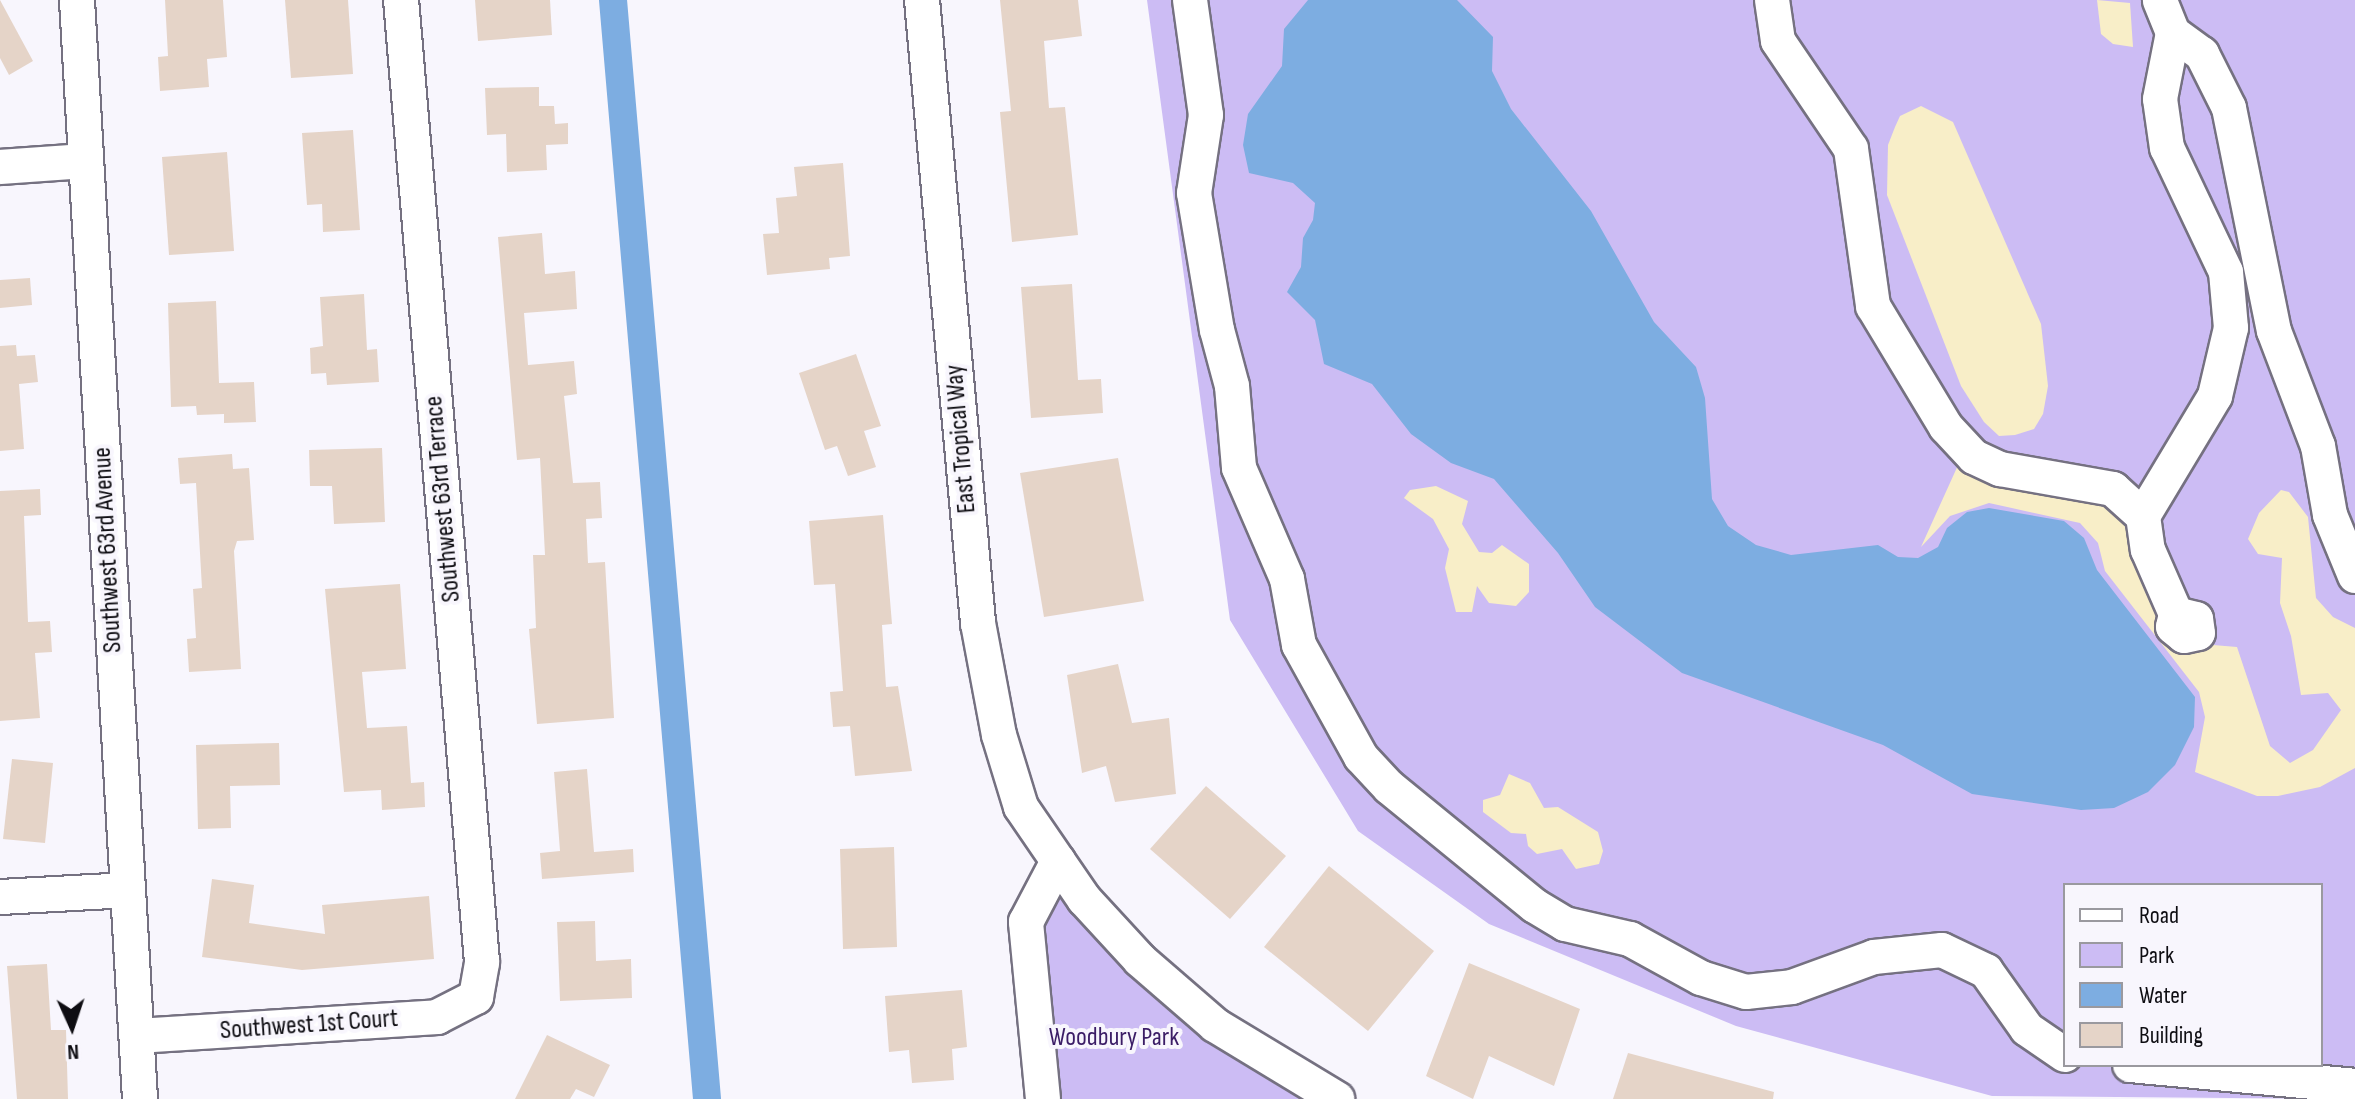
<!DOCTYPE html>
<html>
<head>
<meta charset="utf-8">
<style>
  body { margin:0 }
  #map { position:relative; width:2355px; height:1099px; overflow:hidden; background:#f8f6fd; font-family:"Sofia Sans Condensed",sans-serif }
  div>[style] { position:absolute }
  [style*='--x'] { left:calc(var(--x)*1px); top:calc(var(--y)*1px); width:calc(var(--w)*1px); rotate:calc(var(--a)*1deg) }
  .green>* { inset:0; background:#ccbcf4 }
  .sand>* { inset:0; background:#f8eec8 }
  .water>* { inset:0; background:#7dade1 }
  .canal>* { height:28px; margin:-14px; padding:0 14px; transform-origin:14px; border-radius:14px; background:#7dade1 }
  .building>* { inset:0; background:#e5d4c8 }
  .roads { filter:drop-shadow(2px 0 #757181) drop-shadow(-2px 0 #757181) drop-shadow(0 2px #757181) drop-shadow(0 -2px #757181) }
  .minor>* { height:34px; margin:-17px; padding:0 17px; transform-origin:17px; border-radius:17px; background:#fff }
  span { translate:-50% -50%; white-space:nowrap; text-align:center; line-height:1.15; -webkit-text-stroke:8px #f8f6fd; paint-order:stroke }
  .street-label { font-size:26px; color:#0e0d12 }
  .park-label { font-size:26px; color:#3b1d66 }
  .legend { position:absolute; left:2063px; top:883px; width:260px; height:184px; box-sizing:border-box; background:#f8f6fd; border:2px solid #9a999f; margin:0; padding:10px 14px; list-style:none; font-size:24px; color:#0e0d12 }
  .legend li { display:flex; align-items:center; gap:16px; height:40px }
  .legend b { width:40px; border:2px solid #9a999f }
  .north { position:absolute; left:32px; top:987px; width:80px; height:80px; -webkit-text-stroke:6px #f8f6fd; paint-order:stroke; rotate:177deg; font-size:22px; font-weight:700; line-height:32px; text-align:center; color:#0e0d12 }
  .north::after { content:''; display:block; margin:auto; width:28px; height:36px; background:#0e0d12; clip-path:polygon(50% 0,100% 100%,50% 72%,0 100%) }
</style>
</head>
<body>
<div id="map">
  <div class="green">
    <div style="clip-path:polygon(evenodd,1147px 0,2355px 0,2355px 1099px,1992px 1096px,1736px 1026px,1489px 924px,1358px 831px,1230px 620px,1147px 0,2065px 885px,2321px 885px,2321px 1065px,2065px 1065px,2065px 885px)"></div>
    <div style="clip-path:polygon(1058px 883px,1308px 1099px,1058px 1099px,1043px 932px,1046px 906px)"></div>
  </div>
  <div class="sand">
    <div style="clip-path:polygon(2097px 0,2130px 3px,2133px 47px,2113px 44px,2101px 34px)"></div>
    <div style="clip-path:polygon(1921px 106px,1953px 122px,2041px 324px,2048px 386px,2043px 414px,2034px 429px,2015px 435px,1999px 436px,1984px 422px,1961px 386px,1887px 195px,1888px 145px,1895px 127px,1900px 116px)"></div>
    <div style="clip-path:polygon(1959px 463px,2122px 504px,2201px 644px,2237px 647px,2270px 746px,2290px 763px,2313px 750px,2341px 710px,2328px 693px,2301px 695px,2291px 636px,2280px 603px,2282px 558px,2258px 554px,2248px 539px,2259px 513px,2281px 490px,2289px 492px,2308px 517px,2316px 598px,2333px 617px,2355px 628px,2355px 768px,2320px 787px,2278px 796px,2257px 796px,2195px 772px,2205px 717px,2199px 692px,2105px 571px,2098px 543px,2080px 523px,1989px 503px,1950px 516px,1921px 547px)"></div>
    <div style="clip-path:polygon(1436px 486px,1468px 501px,1462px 524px,1479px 552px,1492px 553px,1502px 545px,1529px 564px,1529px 592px,1516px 606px,1489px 603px,1477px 586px,1472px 612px,1456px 612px,1445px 568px,1449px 549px,1433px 519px,1404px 498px,1410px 490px)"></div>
    <div style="clip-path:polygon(1509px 774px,1530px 783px,1544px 808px,1558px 807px,1598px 832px,1603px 851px,1599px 864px,1576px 869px,1562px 849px,1537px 854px,1528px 846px,1526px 834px,1511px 833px,1483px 812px,1483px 800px,1500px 795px)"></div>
  </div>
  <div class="water">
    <div style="clip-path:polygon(1308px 0,1457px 0,1493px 37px,1492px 71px,1511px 109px,1591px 211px,1654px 322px,1696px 367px,1705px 398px,1712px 499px,1728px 526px,1756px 545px,1791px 555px,1878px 545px,1898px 557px,1918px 558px,1938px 547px,1947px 528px,1967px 512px,1989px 508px,2064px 521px,2084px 538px,2097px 570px,2195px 697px,2194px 727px,2175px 765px,2148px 792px,2114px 808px,2081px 810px,1972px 794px,1883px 745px,1682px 673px,1595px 607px,1558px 553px,1494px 479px,1451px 463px,1411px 434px,1372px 384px,1324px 364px,1315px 320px,1287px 292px,1301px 267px,1303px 238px,1313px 220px,1315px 203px,1293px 183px,1249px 173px,1243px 145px,1248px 114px,1282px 66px,1284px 29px)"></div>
  </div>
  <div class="canal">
    <div style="--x:613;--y:0;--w:1103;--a:85.11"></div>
  </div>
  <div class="building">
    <div style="clip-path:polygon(0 0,33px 61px,9px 75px,0 58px)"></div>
    <div style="clip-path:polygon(165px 0,223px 0,227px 57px,207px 59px,209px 87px,160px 91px,158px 57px,168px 56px)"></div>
    <div style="clip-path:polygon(285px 0,348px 0,353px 74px,291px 78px)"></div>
    <div style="clip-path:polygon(475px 0,550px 0,552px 35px,478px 41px)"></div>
    <div style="clip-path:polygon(1000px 0,1078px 0,1082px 36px,1044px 41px,1049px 108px,1065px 107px,1078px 235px,1012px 242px,1000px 112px,1011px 111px)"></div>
    <div style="clip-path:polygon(539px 87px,539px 106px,554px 106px,555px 124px,568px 123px,568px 144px,546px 145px,547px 170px,507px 172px,506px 134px,487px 135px,485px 88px)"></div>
    <div style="clip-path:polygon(353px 130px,360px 230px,323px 232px,322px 204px,307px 205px,302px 133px)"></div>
    <div style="clip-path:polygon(227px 152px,234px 251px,169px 255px,162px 157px)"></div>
    <div style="clip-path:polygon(843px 163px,850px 256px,829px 258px,830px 269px,767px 275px,763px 234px,779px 233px,776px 198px,797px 196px,794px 167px)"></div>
    <div style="clip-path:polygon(542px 233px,545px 274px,575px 271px,577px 309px,524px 313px,528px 365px,574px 361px,577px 394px,564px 396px,573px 483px,600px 482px,602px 518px,586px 519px,588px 563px,605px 562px,614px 718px,537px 724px,529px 629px,536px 628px,533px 555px,545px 555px,540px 458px,517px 460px,498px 237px)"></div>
    <div style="clip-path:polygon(30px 278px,32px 305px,0 308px,0 280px)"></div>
    <div style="clip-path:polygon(1072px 284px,1078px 380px,1101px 379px,1103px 413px,1031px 418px,1021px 287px)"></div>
    <div style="clip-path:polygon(364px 294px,367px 350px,377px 349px,379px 382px,327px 385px,326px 373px,311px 374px,310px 348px,323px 346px,320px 297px)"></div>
    <div style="clip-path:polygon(216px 301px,219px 383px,254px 382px,256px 422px,224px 423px,224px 414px,197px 415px,196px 406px,171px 407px,168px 303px)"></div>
    <div style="clip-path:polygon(16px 345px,17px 356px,35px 355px,38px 382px,19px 384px,24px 449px,0 451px,0 346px)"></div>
    <div style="clip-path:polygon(856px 354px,881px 426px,864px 431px,876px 467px,848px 476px,837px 446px,825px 450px,799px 373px)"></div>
    <div style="clip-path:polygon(382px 448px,385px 522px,334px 524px,332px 486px,310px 486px,309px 450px)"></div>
    <div style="clip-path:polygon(232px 454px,233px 469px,249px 468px,254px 540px,237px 541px,234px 551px,241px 669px,189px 672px,187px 639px,196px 638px,193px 589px,202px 588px,196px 483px,180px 484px,178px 458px)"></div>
    <div style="clip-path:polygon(1118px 458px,1144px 601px,1044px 617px,1020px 473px)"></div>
    <div style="clip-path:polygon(40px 489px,41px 515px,24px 516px,28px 622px,50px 621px,52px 652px,35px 653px,40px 718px,0 721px,0 491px)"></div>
    <div style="clip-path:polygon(883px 515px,892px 624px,882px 625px,886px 687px,898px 686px,912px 771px,855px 776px,850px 726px,833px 727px,830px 692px,843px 691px,835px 584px,814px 585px,809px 521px)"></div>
    <div style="clip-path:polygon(400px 584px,406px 669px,362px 672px,367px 728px,407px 726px,411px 783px,424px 782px,425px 807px,382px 810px,381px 790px,344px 792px,325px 589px)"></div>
    <div style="clip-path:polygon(1118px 664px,1132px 723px,1169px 718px,1176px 794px,1115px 802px,1106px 766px,1082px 773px,1067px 675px)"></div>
    <div style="clip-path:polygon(279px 743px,280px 785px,230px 786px,231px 828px,198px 829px,196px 745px)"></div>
    <div style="clip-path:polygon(12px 759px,53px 763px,45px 843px,3px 839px)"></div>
    <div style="clip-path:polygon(587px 769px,594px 852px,633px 849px,634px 872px,542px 879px,540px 853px,560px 851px,554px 772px)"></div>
    <div style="clip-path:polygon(1206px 786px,1286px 856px,1230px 919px,1150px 849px)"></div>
    <div style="clip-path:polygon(894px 847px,897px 947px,843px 949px,840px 849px)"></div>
    <div style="clip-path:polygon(1329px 866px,1434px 951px,1368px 1031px,1264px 947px)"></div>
    <div style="clip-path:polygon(212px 879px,254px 885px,249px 923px,325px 934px,322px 905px,429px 896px,434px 959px,302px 970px,202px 957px)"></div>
    <div style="clip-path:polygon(595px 921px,596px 961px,631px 959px,632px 998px,560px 1001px,557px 922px)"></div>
    <div style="clip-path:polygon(1469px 963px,1580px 1009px,1554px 1086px,1489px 1056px,1473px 1099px,1426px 1076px)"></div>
    <div style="clip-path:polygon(47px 964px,51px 1030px,66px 1030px,68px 1099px,17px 1099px,7px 966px)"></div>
    <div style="clip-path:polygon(962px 990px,967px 1047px,952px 1049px,954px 1080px,912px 1083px,909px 1050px,889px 1052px,885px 996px)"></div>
    <div style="clip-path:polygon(547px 1035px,610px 1065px,594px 1097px,576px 1089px,570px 1099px,515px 1099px)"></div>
    <div style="clip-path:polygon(1628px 1053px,1774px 1092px,1773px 1099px,1613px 1099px)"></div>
  </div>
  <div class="roads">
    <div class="minor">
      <div style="--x:77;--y:0;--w:1101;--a:86.72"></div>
      <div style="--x:922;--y:0;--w:626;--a:84.86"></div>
      <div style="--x:978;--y:623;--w:114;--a:79.4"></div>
      <div style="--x:999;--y:735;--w:75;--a:73"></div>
      <div style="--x:1021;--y:807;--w:112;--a:55.6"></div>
      <div style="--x:1084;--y:899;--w:83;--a:47.4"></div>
      <div style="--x:1140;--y:960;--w:99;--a:40.9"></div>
      <div style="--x:1215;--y:1025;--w:143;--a:31.2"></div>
      <div style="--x:1190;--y:0;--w:116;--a:82.1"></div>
      <div style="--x:1206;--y:115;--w:79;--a:98.7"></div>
      <div style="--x:1194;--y:193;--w:139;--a:80.5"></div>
      <div style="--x:1217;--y:330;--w:58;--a:75"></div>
      <div style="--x:1232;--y:386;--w:82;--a:85.1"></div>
      <div style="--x:1239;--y:468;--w:121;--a:66.6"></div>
      <div style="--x:1287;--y:579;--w:67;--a:79.7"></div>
      <div style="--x:1299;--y:645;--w:128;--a:61"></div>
      <div style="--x:1361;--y:757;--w:41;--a:47"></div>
      <div style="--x:1389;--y:787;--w:188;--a:39.2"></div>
      <div style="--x:1535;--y:906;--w:35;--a:31"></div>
      <div style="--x:1565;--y:924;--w:67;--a:13"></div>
      <div style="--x:1630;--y:939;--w:81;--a:28.8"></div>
      <div style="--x:1701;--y:978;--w:47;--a:17.3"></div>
      <div style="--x:1746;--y:992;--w:46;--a:-6.2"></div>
      <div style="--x:1792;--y:987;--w:87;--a:-20.1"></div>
      <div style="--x:1874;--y:957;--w:68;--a:-5.9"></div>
      <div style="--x:1942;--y:950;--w:49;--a:25.5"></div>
      <div style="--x:1986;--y:971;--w:71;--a:54.7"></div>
      <div style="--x:2027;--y:1029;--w:46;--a:34.4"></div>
      <div style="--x:1772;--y:0;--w:41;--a:81.7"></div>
      <div style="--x:1778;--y:41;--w:130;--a:55.9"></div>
      <div style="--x:1851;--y:149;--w:159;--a:82"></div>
      <div style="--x:1873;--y:306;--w:141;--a:58.9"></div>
      <div style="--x:1946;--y:427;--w:41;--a:47"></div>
      <div style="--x:1974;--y:457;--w:29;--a:25"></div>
      <div style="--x:2000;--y:469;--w:115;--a:10"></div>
      <div style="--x:2113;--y:489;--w:40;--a:42"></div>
      <div style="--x:2143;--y:516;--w:34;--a:82"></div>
      <div style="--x:2148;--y:550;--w:70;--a:66.4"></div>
      <div style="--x:2176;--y:614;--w:13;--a:103"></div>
      <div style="--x:2173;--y:627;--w:14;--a:39"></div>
      <div style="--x:2184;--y:636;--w:14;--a:-12"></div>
      <div style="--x:2198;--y:633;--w:14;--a:-98"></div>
      <div style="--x:2196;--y:619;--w:21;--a:-166"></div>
      <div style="--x:2173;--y:33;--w:36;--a:36"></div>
      <div style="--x:2202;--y:54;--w:60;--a:63.4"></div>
      <div style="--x:2229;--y:108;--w:227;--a:78.6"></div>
      <div style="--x:2274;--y:331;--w:123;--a:69.1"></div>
      <div style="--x:2318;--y:446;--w:70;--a:80.1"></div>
      <div style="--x:2330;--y:515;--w:66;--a:67.7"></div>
      <div style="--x:0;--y:167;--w:86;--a:-4"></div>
      <div style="--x:2143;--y:516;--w:140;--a:-59"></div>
      <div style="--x:2215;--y:396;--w:70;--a:-76.8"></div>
      <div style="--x:2231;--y:328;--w:56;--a:-95.1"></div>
      <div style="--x:2226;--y:272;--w:137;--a:-115.4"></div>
      <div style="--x:2167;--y:148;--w:49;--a:-98.1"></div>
      <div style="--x:2160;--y:99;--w:67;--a:-78.9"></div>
      <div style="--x:2173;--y:33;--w:35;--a:-112"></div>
      <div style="--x:0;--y:897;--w:128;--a:-3.1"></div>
      <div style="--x:137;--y:1036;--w:301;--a:-3.6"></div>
      <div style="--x:437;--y:1017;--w:44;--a:-27.1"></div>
      <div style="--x:476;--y:997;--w:36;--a:-80"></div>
      <div style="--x:482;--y:962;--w:965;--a:-94.81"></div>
      <div style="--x:2130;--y:1065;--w:226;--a:5.3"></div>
      <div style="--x:1043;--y:1099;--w:178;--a:-95.5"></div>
      <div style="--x:1026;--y:922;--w:69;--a:-62.3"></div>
    </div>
  </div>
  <div class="street-label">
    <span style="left:961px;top:439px;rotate:-95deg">East Tropical Way</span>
    <span style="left:443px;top:499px;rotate:-95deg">Southwest 63rd Terrace</span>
    <span style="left:108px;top:550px;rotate:-93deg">Southwest 63rd Avenue</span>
    <span style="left:309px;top:1025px;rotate:-4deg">Southwest 1st Court</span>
  </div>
  <div class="park-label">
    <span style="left:1114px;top:1038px">Woodbury Park</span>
  </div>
  <ul class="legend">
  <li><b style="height:10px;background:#fff"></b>Road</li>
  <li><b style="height:22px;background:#ccbcf4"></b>Park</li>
  <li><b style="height:22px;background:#7dade1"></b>Water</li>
  <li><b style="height:22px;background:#e5d4c8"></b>Building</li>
  </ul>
  <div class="north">N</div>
</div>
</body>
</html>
